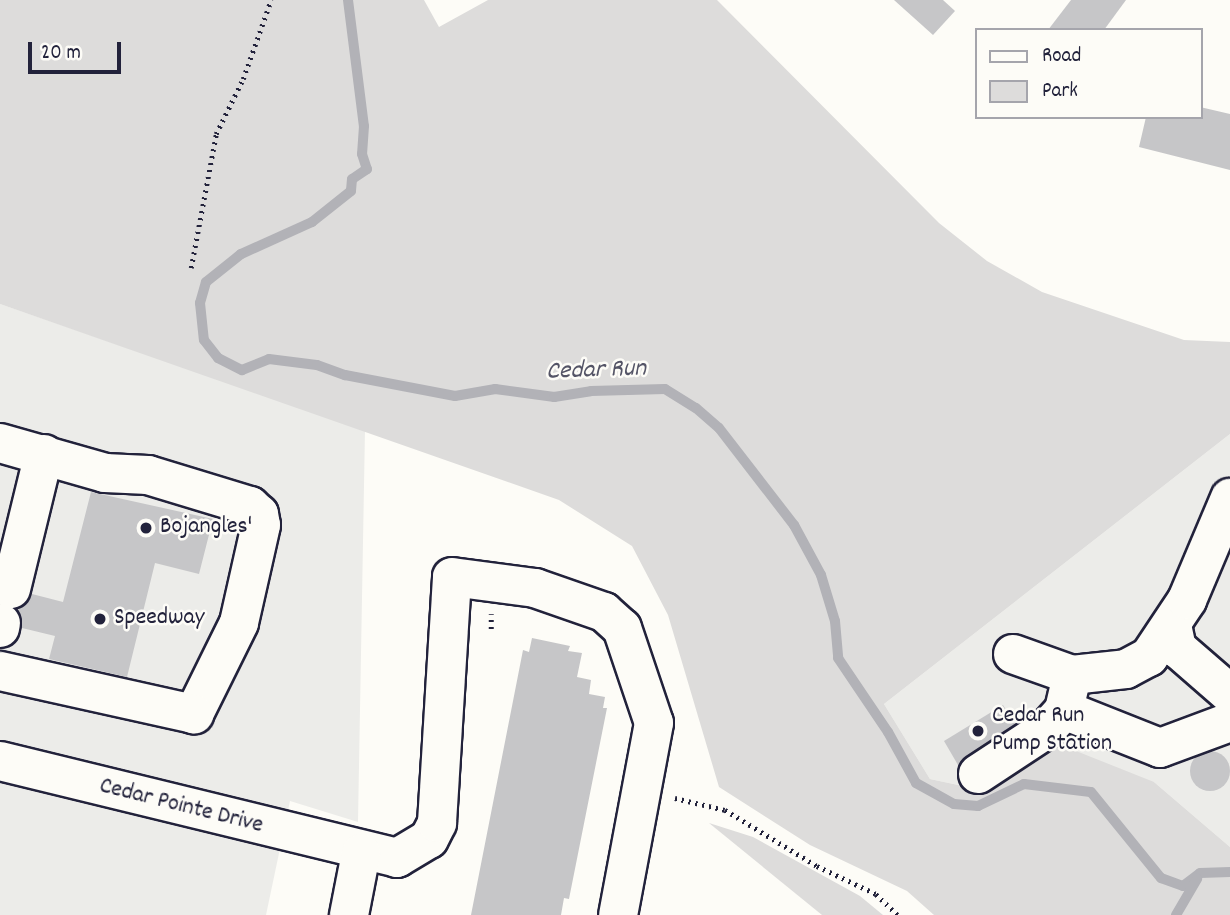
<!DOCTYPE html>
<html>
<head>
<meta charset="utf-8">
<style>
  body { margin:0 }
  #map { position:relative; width:1230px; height:915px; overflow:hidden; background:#fdfcf7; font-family:Dekko,sans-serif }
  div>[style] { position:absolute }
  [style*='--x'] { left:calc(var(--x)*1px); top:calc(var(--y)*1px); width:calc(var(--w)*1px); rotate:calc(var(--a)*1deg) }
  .built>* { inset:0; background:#ecece9 }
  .green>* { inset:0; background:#dddcdb }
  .stream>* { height:10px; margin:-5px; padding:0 5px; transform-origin:5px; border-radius:5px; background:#b2b2b7 }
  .building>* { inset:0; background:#c6c6c8 }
  .round { border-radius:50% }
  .path>* { height:4.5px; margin-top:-2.25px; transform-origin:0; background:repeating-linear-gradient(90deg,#22223b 0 2px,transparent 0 7px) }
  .roads { filter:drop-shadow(2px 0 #22223b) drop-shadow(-2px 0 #22223b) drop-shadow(0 2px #22223b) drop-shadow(0 -2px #22223b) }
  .minor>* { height:38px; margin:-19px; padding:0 19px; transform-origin:19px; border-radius:19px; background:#fdfcf7 }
  .dots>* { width:19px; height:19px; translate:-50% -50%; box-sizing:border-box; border:4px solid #fdfcf7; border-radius:50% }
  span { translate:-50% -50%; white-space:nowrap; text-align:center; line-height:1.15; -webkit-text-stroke:5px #fdfcf7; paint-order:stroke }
  .poi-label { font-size:24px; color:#22223b }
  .left { translate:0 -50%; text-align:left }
  .street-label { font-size:24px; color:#22223b }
  .water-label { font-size:26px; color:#545466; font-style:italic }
  .legend { position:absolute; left:975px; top:28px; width:228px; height:91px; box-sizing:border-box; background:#fdfcf7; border:2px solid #a5a5ac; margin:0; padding:9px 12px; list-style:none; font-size:21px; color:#22223b }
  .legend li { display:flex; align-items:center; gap:14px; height:35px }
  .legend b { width:35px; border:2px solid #a5a5ac }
  .scale { position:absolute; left:28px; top:42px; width:93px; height:32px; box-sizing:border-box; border:4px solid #22223b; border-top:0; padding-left:9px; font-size:21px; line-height:24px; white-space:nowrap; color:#22223b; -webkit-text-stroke:5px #fdfcf7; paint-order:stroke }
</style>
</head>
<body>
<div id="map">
  <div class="built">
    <div style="clip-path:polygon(0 304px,365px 430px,358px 822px,290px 801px,266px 915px,0 915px)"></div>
    <div style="clip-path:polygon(1230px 434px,1230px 847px,1154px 782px,977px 789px,930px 779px,884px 704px)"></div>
  </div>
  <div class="green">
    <div style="clip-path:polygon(0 0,424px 0,439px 27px,488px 0,717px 0,939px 223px,987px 261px,1042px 292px,1184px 340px,1230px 342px,1230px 434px,884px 704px,930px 779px,977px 789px,1061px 745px,1154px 782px,1230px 847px,1230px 915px,934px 915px,907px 891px,810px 845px,719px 787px,668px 615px,632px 546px,559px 500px,0 304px)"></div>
    <div style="clip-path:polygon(709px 823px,753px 837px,860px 896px,883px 915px,822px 915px)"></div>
  </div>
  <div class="stream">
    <div style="--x:348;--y:0;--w:127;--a:82.8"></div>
    <div style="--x:364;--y:126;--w:28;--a:94"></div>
    <div style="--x:362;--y:154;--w:16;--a:72"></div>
    <div style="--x:367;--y:169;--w:18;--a:146"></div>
    <div style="--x:352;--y:179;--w:12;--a:95"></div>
    <div style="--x:351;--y:191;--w:50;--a:141.5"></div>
    <div style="--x:312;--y:222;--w:78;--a:155.7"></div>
    <div style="--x:241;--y:254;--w:45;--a:141.3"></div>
    <div style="--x:206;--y:282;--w:22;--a:106"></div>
    <div style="--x:200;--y:303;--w:37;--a:84"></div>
    <div style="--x:204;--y:340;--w:23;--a:52"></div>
    <div style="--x:218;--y:358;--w:27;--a:27"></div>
    <div style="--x:242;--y:370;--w:29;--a:-22"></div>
    <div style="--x:269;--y:359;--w:48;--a:7.1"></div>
    <div style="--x:317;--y:365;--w:30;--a:20"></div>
    <div style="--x:345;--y:375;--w:112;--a:10.8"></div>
    <div style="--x:455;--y:396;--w:41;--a:-9.9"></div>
    <div style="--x:495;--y:389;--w:60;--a:7.7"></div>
    <div style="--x:554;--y:397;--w:37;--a:-9"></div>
    <div style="--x:591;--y:391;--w:74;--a:-1.5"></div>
    <div style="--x:665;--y:389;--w:36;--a:32"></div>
    <div style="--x:696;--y:408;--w:30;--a:41"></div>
    <div style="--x:719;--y:428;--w:123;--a:52.3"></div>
    <div style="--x:794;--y:525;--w:57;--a:61.6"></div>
    <div style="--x:821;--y:575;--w:48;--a:73.1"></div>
    <div style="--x:835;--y:621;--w:37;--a:85"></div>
    <div style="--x:838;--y:658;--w:89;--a:56"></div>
    <div style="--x:888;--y:732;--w:58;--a:61.2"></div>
    <div style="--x:916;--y:783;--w:43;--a:28.9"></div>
    <div style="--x:954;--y:804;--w:24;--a:5"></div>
    <div style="--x:978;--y:806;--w:51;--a:-25.6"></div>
    <div style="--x:1024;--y:784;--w:67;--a:6.8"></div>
    <div style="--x:1091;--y:792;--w:111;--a:50.9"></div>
    <div style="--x:1161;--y:878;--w:23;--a:20"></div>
    <div style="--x:1183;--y:886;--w:21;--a:-37"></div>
    <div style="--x:1200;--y:873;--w:30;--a:-2"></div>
    <div style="--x:1176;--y:915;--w:42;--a:-59.7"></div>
  </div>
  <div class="building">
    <div style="clip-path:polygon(894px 0,943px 0,955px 11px,933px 35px)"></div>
    <div style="clip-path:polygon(1071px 0,1126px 0,1104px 30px,1048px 30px)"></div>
    <div style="clip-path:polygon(1200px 107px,1230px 114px,1230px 170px,1139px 147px,1146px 117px,1200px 117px)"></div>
    <div style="clip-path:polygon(91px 492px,213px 519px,199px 574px,155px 563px,127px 677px,49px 659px,55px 636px,22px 628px,18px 610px,32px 594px,63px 602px)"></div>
    <div style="clip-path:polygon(532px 638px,570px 646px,568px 651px,582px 653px,577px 677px,591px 680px,589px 694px,605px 697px,603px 708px,607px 708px,569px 899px,564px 898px,561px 915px,471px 915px,523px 650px,529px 652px)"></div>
    <div style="clip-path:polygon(1003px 705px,1015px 724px,958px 765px,944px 741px)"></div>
    <div class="round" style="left:1190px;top:751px;width:40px;height:40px"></div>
  </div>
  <div class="path">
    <div style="--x:191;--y:268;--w:136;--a:-79.4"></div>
    <div style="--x:216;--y:134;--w:61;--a:-63.9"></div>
    <div style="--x:243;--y:79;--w:84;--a:-70.5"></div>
    <div style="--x:491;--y:629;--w:15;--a:-90"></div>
    <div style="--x:675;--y:798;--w:51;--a:13.5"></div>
    <div style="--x:725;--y:810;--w:108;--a:31.3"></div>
    <div style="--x:817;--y:866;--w:65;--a:25.4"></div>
    <div style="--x:876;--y:894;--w:30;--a:44"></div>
  </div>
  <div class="roads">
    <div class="minor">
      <div style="--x:0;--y:443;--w:109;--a:15.9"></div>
      <div style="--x:105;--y:473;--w:43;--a:2.7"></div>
      <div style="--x:148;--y:475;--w:107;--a:16.9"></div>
      <div style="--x:250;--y:506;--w:12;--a:42"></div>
      <div style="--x:259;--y:514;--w:11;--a:80"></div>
      <div style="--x:261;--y:525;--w:100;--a:102.7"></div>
      <div style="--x:239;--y:623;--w:102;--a:116.3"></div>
      <div style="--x:11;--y:589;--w:139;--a:-76.3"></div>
      <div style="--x:1172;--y:625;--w:24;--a:78"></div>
      <div style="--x:1177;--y:648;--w:70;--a:41"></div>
      <div style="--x:0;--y:628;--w:5;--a:-79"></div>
      <div style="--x:1013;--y:654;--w:63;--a:19.6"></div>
      <div style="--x:1072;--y:675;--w:54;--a:-6.3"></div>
      <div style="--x:1126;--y:669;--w:26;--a:-28"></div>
      <div style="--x:1149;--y:657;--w:69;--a:-56.3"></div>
      <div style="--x:1187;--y:600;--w:111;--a:-67.1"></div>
      <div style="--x:0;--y:671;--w:199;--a:12.5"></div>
      <div style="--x:1064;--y:710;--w:103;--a:21.6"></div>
      <div style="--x:1160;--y:748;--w:75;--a:-20.4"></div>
      <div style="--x:0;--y:761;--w:409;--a:13.7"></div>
      <div style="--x:397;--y:858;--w:37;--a:-31"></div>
      <div style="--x:429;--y:839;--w:18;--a:-63"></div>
      <div style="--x:437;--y:823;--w:246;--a:-86.5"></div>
      <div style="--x:452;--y:577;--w:84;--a:7.5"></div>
      <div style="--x:535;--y:588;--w:73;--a:19.2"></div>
      <div style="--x:604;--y:612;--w:24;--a:42"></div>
      <div style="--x:622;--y:628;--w:100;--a:71.4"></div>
      <div style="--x:654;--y:723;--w:195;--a:100.6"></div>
      <div style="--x:978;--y:774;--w:84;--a:-33.3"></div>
      <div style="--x:1048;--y:728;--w:24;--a:-48"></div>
      <div style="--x:1064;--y:710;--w:27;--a:-77"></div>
      <div style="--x:349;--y:915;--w:63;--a:-79"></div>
    </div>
  </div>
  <div class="dots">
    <div style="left:146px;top:528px;background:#22223b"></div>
    <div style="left:100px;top:619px;background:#22223b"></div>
    <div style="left:978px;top:731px;background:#22223b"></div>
  </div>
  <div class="poi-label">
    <span class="left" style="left:160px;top:528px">Bojangles'</span>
    <span class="left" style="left:114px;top:619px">Speedway</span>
    <span class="left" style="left:992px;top:731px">Cedar Run<br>Pump Station</span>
  </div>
  <div class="street-label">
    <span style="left:181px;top:807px;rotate:14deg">Cedar Pointe Drive</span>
  </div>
  <div class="water-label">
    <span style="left:596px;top:371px;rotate:-2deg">Cedar Run</span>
  </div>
  <ul class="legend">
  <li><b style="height:9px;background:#fdfcf7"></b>Road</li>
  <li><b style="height:19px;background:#dddcdb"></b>Park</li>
  </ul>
  <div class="scale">20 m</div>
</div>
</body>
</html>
